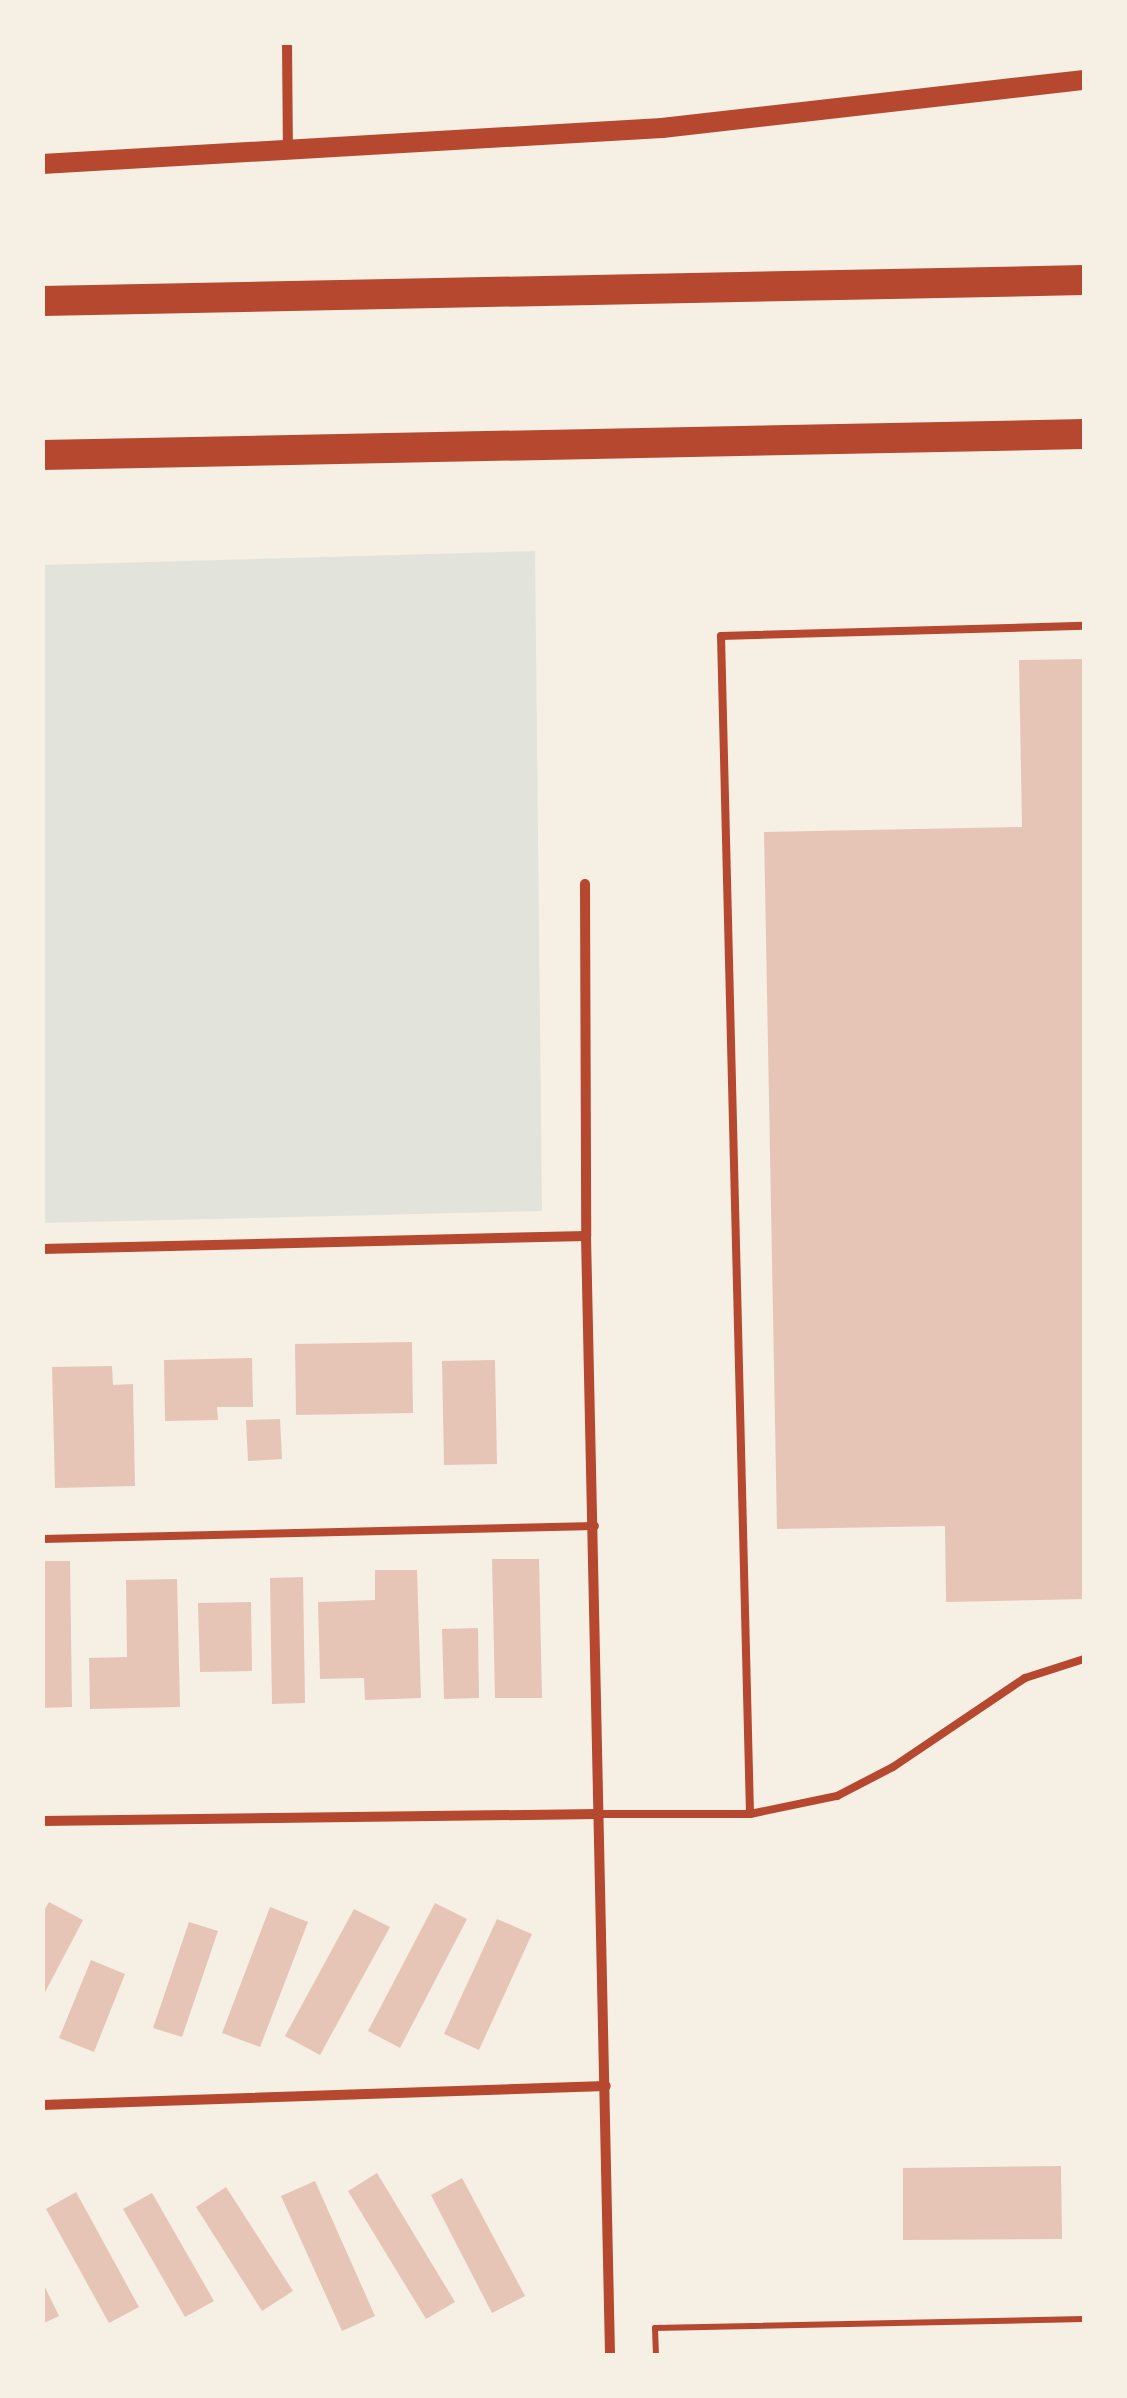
<!DOCTYPE html>
<html>
<head>
<meta charset="utf-8">
<style>
  body { margin:0 }
  #map { position:relative; width:1127px; height:2398px; overflow:hidden; background:#f6efe4; font-family:"PT Sans Narrow",sans-serif }
  div>[style] { position:absolute }
  [style*='--x'] { left:calc(var(--x)*1px); top:calc(var(--y)*1px); width:calc(var(--w)*1px); rotate:calc(var(--a)*1deg) }
  .green>* { inset:0; background:#e2e4dc }
  .building>* { inset:0; background:#e6c5b7 }
  .path>* { height:6px; margin:-3px; padding:0 3px; transform-origin:3px; border-radius:3px; background:#b5482f }
  .service>* { height:8px; margin:-4px; padding:0 4px; transform-origin:4px; border-radius:4px; background:#b5482f }
  .minor>* { height:10px; margin:-5px; padding:0 5px; transform-origin:5px; border-radius:5px; background:#b5482f }
  .secondary>* { height:20px; margin:-10px; padding:0 10px; transform-origin:10px; border-radius:10px; background:#b5482f }
  .motorway>* { height:30px; margin:-15px; padding:0 15px; transform-origin:15px; border-radius:15px; background:#b5482f }
  span { translate:-50% -50%; white-space:nowrap; text-align:center; line-height:1.15; -webkit-text-stroke:10px #f6efe4; paint-order:stroke }
  .frame { position:absolute; inset:0; border:45px solid #f6efe4; pointer-events:none }
</style>
</head>
<body>
<div id="map">
  <div class="green">
    <div style="clip-path:polygon(535px 551px,542px 1211px,43px 1223px,43px 565px)"></div>
  </div>
  <div class="building">
    <div style="clip-path:polygon(1084px 659px,1084px 1599px,946px 1602px,945px 1526px,777px 1529px,764px 832px,1022px 827px,1019px 660px)"></div>
    <div style="clip-path:polygon(412px 1342px,413px 1413px,296px 1415px,295px 1344px)"></div>
    <div style="clip-path:polygon(252px 1358px,253px 1407px,217px 1407px,218px 1420px,165px 1421px,164px 1360px)"></div>
    <div style="clip-path:polygon(495px 1360px,497px 1464px,444px 1465px,442px 1361px)"></div>
    <div style="clip-path:polygon(112px 1366px,113px 1385px,133px 1384px,135px 1486px,55px 1488px,52px 1367px)"></div>
    <div style="clip-path:polygon(280px 1419px,282px 1459px,248px 1461px,246px 1420px)"></div>
    <div style="clip-path:polygon(492px 1559px,539px 1559px,542px 1698px,495px 1698px)"></div>
    <div style="clip-path:polygon(42px 1561px,70px 1561px,72px 1707px,42px 1708px)"></div>
    <div style="clip-path:polygon(375px 1570px,417px 1570px,421px 1698px,365px 1700px,364px 1678px,320px 1679px,318px 1602px,375px 1600px)"></div>
    <div style="clip-path:polygon(303px 1577px,305px 1703px,272px 1704px,270px 1578px)"></div>
    <div style="clip-path:polygon(177px 1579px,180px 1707px,90px 1709px,89px 1658px,127px 1657px,126px 1580px)"></div>
    <div style="clip-path:polygon(251px 1602px,252px 1671px,200px 1672px,198px 1603px)"></div>
    <div style="clip-path:polygon(478px 1628px,479px 1698px,444px 1699px,442px 1629px)"></div>
    <div style="clip-path:polygon(49px 1902px,83px 1920px,42px 1998px,42px 1914px)"></div>
    <div style="clip-path:polygon(435px 1903px,467px 1919px,400px 2048px,368px 2031px)"></div>
    <div style="clip-path:polygon(270px 1907px,308px 1922px,260px 2047px,222px 2033px)"></div>
    <div style="clip-path:polygon(354px 1909px,390px 1927px,320px 2055px,285px 2036px)"></div>
    <div style="clip-path:polygon(497px 1919px,532px 1934px,479px 2050px,444px 2034px)"></div>
    <div style="clip-path:polygon(189px 1922px,218px 1931px,182px 2037px,153px 2028px)"></div>
    <div style="clip-path:polygon(91px 1960px,125px 1974px,94px 2052px,59px 2038px)"></div>
    <div style="clip-path:polygon(1061px 2166px,1062px 2239px,903px 2240px,903px 2168px)"></div>
    <div style="clip-path:polygon(377px 2173px,455px 2302px,426px 2319px,348px 2191px)"></div>
    <div style="clip-path:polygon(462px 2178px,525px 2296px,492px 2313px,431px 2195px)"></div>
    <div style="clip-path:polygon(315px 2181px,375px 2316px,342px 2331px,281px 2196px)"></div>
    <div style="clip-path:polygon(226px 2187px,293px 2291px,262px 2311px,196px 2207px)"></div>
    <div style="clip-path:polygon(76px 2192px,139px 2307px,109px 2323px,46px 2209px)"></div>
    <div style="clip-path:polygon(152px 2193px,214px 2301px,185px 2317px,123px 2209px)"></div>
    <div style="clip-path:polygon(42px 2281px,59px 2316px,42px 2324px)"></div>
  </div>
  <div class="path">
    <div style="--x:656;--y:2356;--w:28;--a:-92"></div>
    <div style="--x:655;--y:2328;--w:429;--a:-1.2"></div>
  </div>
  <div class="service">
    <div style="--x:42;--y:1539;--w:553;--a:-1.35"></div>
    <div style="--x:598;--y:1814;--w:152;--a:0"></div>
    <div style="--x:750;--y:1814;--w:89;--a:-11.7"></div>
    <div style="--x:837;--y:1796;--w:63;--a:-27.4"></div>
    <div style="--x:893;--y:1767;--w:159;--a:-34"></div>
    <div style="--x:1025;--y:1678;--w:62;--a:-17.9"></div>
    <div style="--x:750;--y:1814;--w:1178;--a:-91.41"></div>
    <div style="--x:721;--y:636;--w:363;--a:-1.6"></div>
  </div>
  <div class="minor">
    <div style="--x:287;--y:42;--w:108;--a:89.5"></div>
    <div style="--x:585;--y:884;--w:352;--a:89.8"></div>
    <div style="--x:586;--y:1236;--w:1120;--a:88.77"></div>
    <div style="--x:42;--y:1249;--w:544;--a:-1.37"></div>
    <div style="--x:42;--y:1821;--w:556;--a:-0.72"></div>
    <div style="--x:42;--y:2105;--w:564;--a:-1.93"></div>
  </div>
  <div class="secondary">
    <div style="--x:42;--y:164;--w:621;--a:-3.32"></div>
    <div style="--x:662;--y:128;--w:425;--a:-6.5"></div>
  </div>
  <div class="motorway">
    <div style="--x:42;--y:301;--w:1042;--a:-1.15"></div>
    <div style="--x:42;--y:455;--w:1042;--a:-1.15"></div>
  </div>
  <div class="frame"></div>
</div>
</body>
</html>
